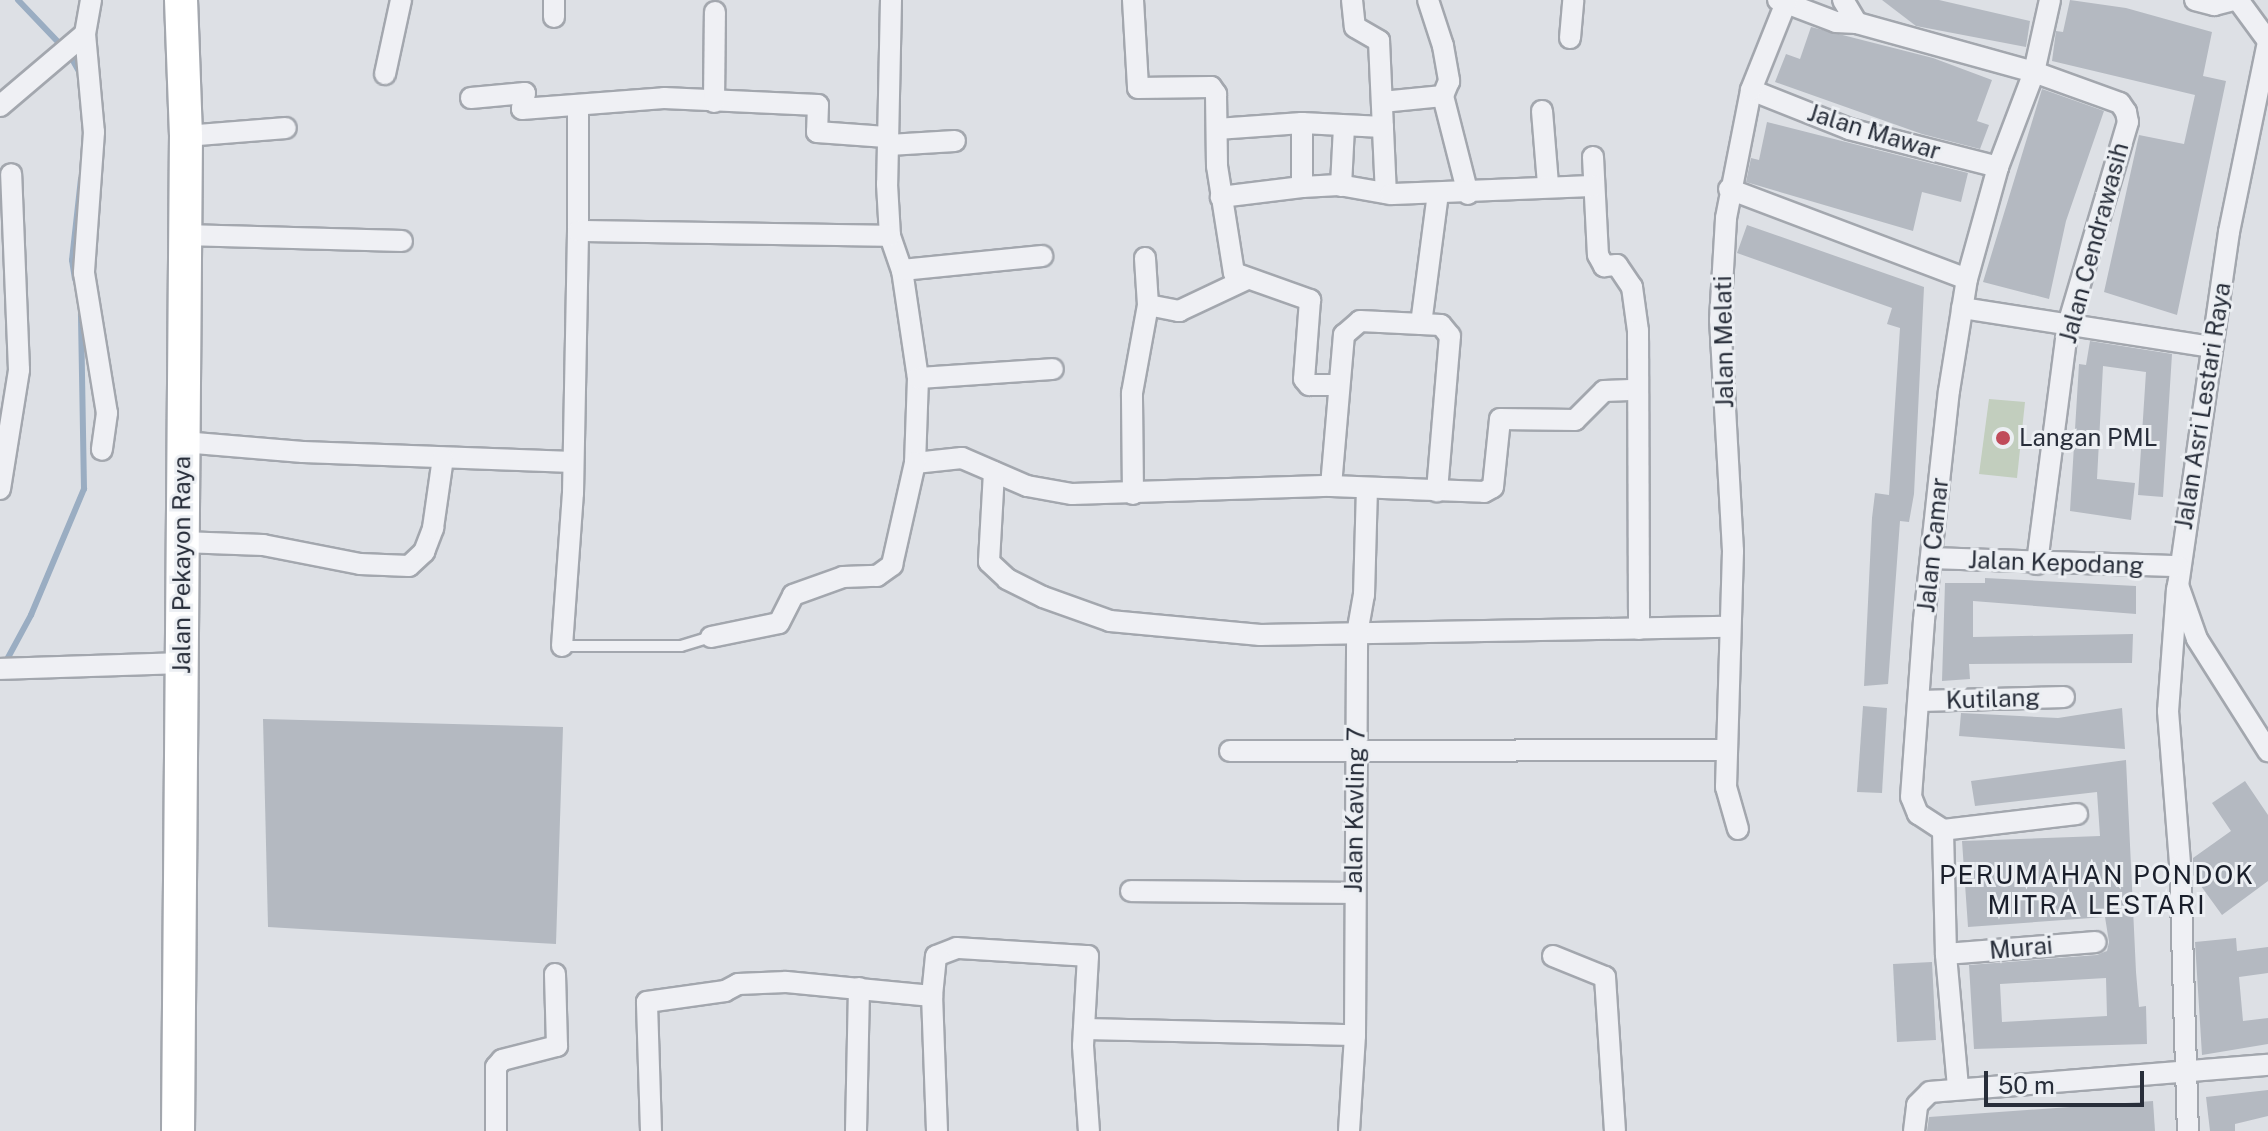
<!DOCTYPE html>
<html>
<head>
<meta charset="utf-8">
<style>
  body { margin:0 }
  #map { position:relative; width:2268px; height:1131px; overflow:hidden; background:#dde0e5; font-family:"Public Sans",sans-serif }
  div>[style] { position:absolute }
  [style*='--x'] { left:calc(var(--x)*1px); top:calc(var(--y)*1px); width:calc(var(--w)*1px); rotate:calc(var(--a)*1deg) }
  .green>* { inset:0; background:#c2cebe }
  .stream>* { height:6px; margin:-3px; padding:0 3px; transform-origin:3px; border-radius:3px; background:#9aadc2 }
  .building>* { inset:0; background:#b4b9c1 }
  .roads { filter:drop-shadow(2px 0 #a3a7ae) drop-shadow(-2px 0 #a3a7ae) drop-shadow(0 2px #a3a7ae) drop-shadow(0 -2px #a3a7ae) }
  .service>* { height:10px; margin:-5px; padding:0 5px; transform-origin:5px; border-radius:5px; background:#eff0f4 }
  .minor>* { height:20px; margin:-10px; padding:0 10px; transform-origin:10px; border-radius:10px; background:#eff0f4 }
  .primary>* { height:32px; margin:-16px; padding:0 16px; transform-origin:16px; border-radius:16px; background:#fff }
  .dots>* { width:22px; height:22px; translate:-50% -50%; box-sizing:border-box; border:4px solid #eceff3; border-radius:50% }
  span { translate:-50% -50%; white-space:nowrap; text-align:center; line-height:1.15; -webkit-text-stroke:6px #eceff3; paint-order:stroke }
  .street-label { font-size:24px; color:#282e3a }
  .poi-label { font-size:24px; color:#282e3a }
  .left { translate:0 -50%; text-align:left }
  .neighbourhood-label { font-size:26px; color:#1a1f2b; letter-spacing:2px }
  .scale { position:absolute; left:1984px; top:1071px; width:160px; height:36px; box-sizing:border-box; border:4px solid #282e3a; border-top:0; padding-left:10px; font-size:24px; line-height:28px; white-space:nowrap; color:#282e3a; -webkit-text-stroke:6px #eceff3; paint-order:stroke }
</style>
</head>
<body>
<div id="map">
  <div class="green">
    <div style="clip-path:polygon(1989px 399px,2025px 402px,2017px 478px,1979px 474px)"></div>
  </div>
  <div class="stream">
    <div style="--x:18;--y:0;--w:62;--a:46.3"></div>
    <div style="--x:71;--y:57;--w:21;--a:61"></div>
    <div style="--x:75;--y:279;--w:19;--a:-99"></div>
    <div style="--x:72;--y:260;--w:81;--a:-83.7"></div>
    <div style="--x:4;--y:665;--w:57;--a:-61.6"></div>
    <div style="--x:31;--y:615;--w:137;--a:-67.2"></div>
    <div style="--x:84;--y:489;--w:175;--a:-91"></div>
  </div>
  <div class="building">
    <div style="clip-path:polygon(1882px 0,1939px 0,2030px 21px,2026px 47px,1916px 26px)"></div>
    <div style="clip-path:polygon(2070px 0,2126px 8px,2212px 32px,2203px 76px,2226px 81px,2177px 315px,2104px 292px,2139px 135px,2184px 144px,2195px 95px,2052px 61px,2056px 31px,2063px 32px)"></div>
    <div style="clip-path:polygon(1811px 27px,1933px 58px,1992px 80px,1977px 121px,1989px 125px,1980px 149px,1922px 134px,1775px 82px,1786px 54px,1800px 59px)"></div>
    <div style="clip-path:polygon(2042px 89px,2104px 111px,2066px 221px,2049px 299px,1983px 282px)"></div>
    <div style="clip-path:polygon(1767px 122px,1968px 173px,1961px 202px,1922px 192px,1913px 231px,1746px 182px,1751px 158px,1759px 160px)"></div>
    <div style="clip-path:polygon(1747px 225px,1924px 287px,1914px 494px,1909px 522px,1900px 521px,1888px 684px,1864px 686px,1872px 518px,1875px 493px,1889px 495px,1900px 328px,1887px 324px,1892px 308px,1737px 253px)"></div>
    <div style="clip-path:polygon(2090px 341px,2172px 354px,2163px 497px,2138px 495px,2146px 372px,2103px 366px,2097px 479px,2135px 483px,2131px 520px,2070px 511px,2079px 364px,2086px 365px)"></div>
    <div style="clip-path:polygon(1985px 578px,2136px 586px,2136px 614px,1973px 601px,1973px 637px,2133px 634px,2132px 663px,1969px 664px,1970px 679px,1942px 681px,1945px 583px,1985px 583px)"></div>
    <div style="clip-path:polygon(1863px 706px,1887px 708px,1882px 793px,1857px 792px)"></div>
    <div style="clip-path:polygon(2122px 708px,2125px 749px,1959px 736px,1961px 713px,2058px 718px)"></div>
    <div style="clip-path:polygon(263px 719px,563px 727px,556px 944px,268px 927px)"></div>
    <div style="clip-path:polygon(evenodd,2126px 760px,2136px 972px,2139px 1007px,2146px 1006px,2147px 1044px,1974px 1049px,1969px 965px,2097px 955px,2107px 951px,2109px 942px,2105px 917px,1968px 927px,1962px 841px,2100px 836px,2097px 792px,1975px 806px,1971px 781px,2126px 760px,2106px 978px,2107px 1016px,2002px 1022px,2000px 984px,2106px 978px)"></div>
    <div style="clip-path:polygon(2245px 781px,2268px 815px,2268px 881px,2222px 915px,2193px 875px,2193px 858px,2231px 831px,2212px 803px)"></div>
    <div style="clip-path:polygon(2236px 938px,2237px 951px,2268px 947px,2268px 973px,2239px 977px,2243px 1021px,2268px 1018px,2268px 1044px,2202px 1055px,2195px 942px)"></div>
    <div style="clip-path:polygon(1932px 962px,1936px 1040px,1897px 1042px,1893px 964px)"></div>
    <div style="clip-path:polygon(2268px 1090px,2268px 1116px,2235px 1124px,2235px 1131px,2210px 1131px,2206px 1097px)"></div>
    <div style="clip-path:polygon(2153px 1101px,2155px 1131px,1927px 1131px,1929px 1117px)"></div>
  </div>
  <div class="roads">
    <div class="service">
      <div style="--x:562;--y:646;--w:119;--a:0"></div>
      <div style="--x:681;--y:646;--w:31;--a:-17"></div>
    </div>
    <div class="minor">
      <div style="--x:891;--y:0;--w:184;--a:91.2"></div>
      <div style="--x:887;--y:184;--w:52;--a:86.7"></div>
      <div style="--x:890;--y:236;--w:36;--a:71"></div>
      <div style="--x:902;--y:270;--w:109;--a:81.6"></div>
      <div style="--x:918;--y:378;--w:85;--a:92"></div>
      <div style="--x:915;--y:463;--w:47;--a:-6.1"></div>
      <div style="--x:962;--y:458;--w:71;--a:23.3"></div>
      <div style="--x:1027;--y:486;--w:46;--a:10.1"></div>
      <div style="--x:1072;--y:494;--w:259;--a:-1.8"></div>
      <div style="--x:1331;--y:486;--w:153;--a:2.2"></div>
      <div style="--x:1484;--y:492;--w:10;--a:-29"></div>
      <div style="--x:1493;--y:487;--w:68;--a:-84.1"></div>
      <div style="--x:1500;--y:419;--w:75;--a:0.8"></div>
      <div style="--x:1575;--y:420;--w:41;--a:-45"></div>
      <div style="--x:1604;--y:391;--w:33;--a:-2"></div>
      <div style="--x:1133;--y:0;--w:88;--a:86.7"></div>
      <div style="--x:1138;--y:88;--w:73;--a:-0.8"></div>
      <div style="--x:1211;--y:87;--w:9;--a:54"></div>
      <div style="--x:1216;--y:94;--w:72;--a:89.2"></div>
      <div style="--x:1217;--y:166;--w:108;--a:81"></div>
      <div style="--x:1234;--y:273;--w:81;--a:19.6"></div>
      <div style="--x:1310;--y:300;--w:79;--a:94.3"></div>
      <div style="--x:1304;--y:379;--w:8;--a:50"></div>
      <div style="--x:1309;--y:385;--w:30;--a:0"></div>
      <div style="--x:1352;--y:0;--w:27;--a:84"></div>
      <div style="--x:1355;--y:27;--w:28;--a:30"></div>
      <div style="--x:1379;--y:41;--w:152;--a:87.4"></div>
      <div style="--x:1428;--y:0;--w:48;--a:71.9"></div>
      <div style="--x:1443;--y:46;--w:36;--a:80"></div>
      <div style="--x:1449;--y:81;--w:16;--a:112"></div>
      <div style="--x:1443;--y:96;--w:101;--a:75.7"></div>
      <div style="--x:1778;--y:0;--w:62;--a:20.8"></div>
      <div style="--x:1836;--y:22;--w:21;--a:3"></div>
      <div style="--x:1843;--y:0;--w:27;--a:59"></div>
      <div style="--x:1857;--y:23;--w:184;--a:15.5"></div>
      <div style="--x:2034;--y:72;--w:91;--a:19.8"></div>
      <div style="--x:2120;--y:103;--w:11;--a:56"></div>
      <div style="--x:2126;--y:112;--w:10;--a:79"></div>
      <div style="--x:2128;--y:122;--w:211;--a:106.5"></div>
      <div style="--x:2068;--y:324;--w:242;--a:97.4"></div>
      <div style="--x:2195;--y:0;--w:20;--a:15"></div>
      <div style="--x:2214;--y:5;--w:21;--a:-14"></div>
      <div style="--x:2238;--y:0;--w:51;--a:53.8"></div>
      <div style="--x:554;--y:17;--w:17;--a:-90"></div>
      <div style="--x:85;--y:34;--w:98;--a:84.8"></div>
      <div style="--x:94;--y:132;--w:141;--a:94.1"></div>
      <div style="--x:84;--y:273;--w:142;--a:80.7"></div>
      <div style="--x:107;--y:413;--w:37;--a:98"></div>
      <div style="--x:1570;--y:38;--w:38;--a:-85"></div>
      <div style="--x:2268;--y:42;--w:194;--a:101.6"></div>
      <div style="--x:2229;--y:232;--w:357;--a:98.2"></div>
      <div style="--x:2178;--y:585;--w:57;--a:70.6"></div>
      <div style="--x:2197;--y:639;--w:133;--a:57.6"></div>
      <div style="--x:385;--y:74;--w:76;--a:-77.8"></div>
      <div style="--x:1751;--y:90;--w:105;--a:21.7"></div>
      <div style="--x:1849;--y:129;--w:154;--a:14.3"></div>
      <div style="--x:471;--y:98;--w:54;--a:-5.3"></div>
      <div style="--x:525;--y:93;--w:16;--a:101"></div>
      <div style="--x:522;--y:109;--w:142;--a:-4.4"></div>
      <div style="--x:664;--y:98;--w:154;--a:2.6"></div>
      <div style="--x:818;--y:105;--w:27;--a:92"></div>
      <div style="--x:817;--y:132;--w:69;--a:4.1"></div>
      <div style="--x:714;--y:102;--w:90;--a:-89.4"></div>
      <div style="--x:1382;--y:102;--w:61;--a:-5.6"></div>
      <div style="--x:578;--y:105;--w:126;--a:90"></div>
      <div style="--x:0;--y:106;--w:111;--a:-40.3"></div>
      <div style="--x:85;--y:34;--w:35;--a:-80"></div>
      <div style="--x:1542;--y:111;--w:73;--a:85.3"></div>
      <div style="--x:1302;--y:123;--w:81;--a:2.8"></div>
      <div style="--x:1217;--y:129;--w:85;--a:-4"></div>
      <div style="--x:1302;--y:123;--w:64;--a:90"></div>
      <div style="--x:1302;--y:187;--w:82;--a:173"></div>
      <div style="--x:186;--y:136;--w:100;--a:-4.6"></div>
      <div style="--x:889;--y:145;--w:66;--a:-3.5"></div>
      <div style="--x:1593;--y:157;--w:98;--a:87.1"></div>
      <div style="--x:1598;--y:255;--w:13;--a:61"></div>
      <div style="--x:1604;--y:266;--w:13;--a:-4"></div>
      <div style="--x:1617;--y:265;--w:27;--a:56"></div>
      <div style="--x:1632;--y:287;--w:44;--a:82.2"></div>
      <div style="--x:1638;--y:331;--w:298;--a:89.8"></div>
      <div style="--x:1341;--y:186;--w:60;--a:-87.1"></div>
      <div style="--x:1302;--y:187;--w:37;--a:-3"></div>
      <div style="--x:1339;--y:185;--w:53;--a:9.8"></div>
      <div style="--x:1391;--y:194;--w:203;--a:-2.3"></div>
      <div style="--x:1729;--y:189;--w:254;--a:20.7"></div>
      <div style="--x:185;--y:235;--w:217;--a:1.6"></div>
      <div style="--x:902;--y:270;--w:141;--a:-5.7"></div>
      <div style="--x:1148;--y:305;--w:32;--a:11"></div>
      <div style="--x:1179;--y:311;--w:73;--a:-25.2"></div>
      <div style="--x:1962;--y:308;--w:253;--a:8.9"></div>
      <div style="--x:1421;--y:324;--w:132;--a:-82.6"></div>
      <div style="--x:918;--y:378;--w:135;--a:-3.8"></div>
      <div style="--x:183;--y:442;--w:120;--a:4.8"></div>
      <div style="--x:303;--y:452;--w:270;--a:2.1"></div>
      <div style="--x:994;--y:472;--w:90;--a:93.2"></div>
      <div style="--x:989;--y:562;--w:25;--a:43"></div>
      <div style="--x:1007;--y:579;--w:40;--a:26.6"></div>
      <div style="--x:1043;--y:597;--w:71;--a:19.7"></div>
      <div style="--x:1110;--y:621;--w:151;--a:5.3"></div>
      <div style="--x:1260;--y:635;--w:467;--a:-1"></div>
      <div style="--x:1331;--y:486;--w:152;--a:-85.1"></div>
      <div style="--x:1344;--y:335;--w:21;--a:-41"></div>
      <div style="--x:1360;--y:321;--w:21;--a:3"></div>
      <div style="--x:1381;--y:322;--w:60;--a:2.9"></div>
      <div style="--x:1441;--y:325;--w:14;--a:51"></div>
      <div style="--x:1450;--y:336;--w:156;--a:94.8"></div>
      <div style="--x:0;--y:489;--w:121;--a:-80.9"></div>
      <div style="--x:19;--y:370;--w:196;--a:-92.3"></div>
      <div style="--x:1133;--y:494;--w:101;--a:-90.6"></div>
      <div style="--x:1132;--y:393;--w:89;--a:-79.7"></div>
      <div style="--x:1148;--y:305;--w:47;--a:-93.7"></div>
      <div style="--x:182;--y:542;--w:81;--a:2.1"></div>
      <div style="--x:263;--y:545;--w:99;--a:11.1"></div>
      <div style="--x:360;--y:564;--w:49;--a:2.3"></div>
      <div style="--x:409;--y:566;--w:21;--a:-43"></div>
      <div style="--x:424;--y:552;--w:26;--a:-69"></div>
      <div style="--x:433;--y:528;--w:71;--a:-81.9"></div>
      <div style="--x:1933;--y:558;--w:245;--a:1.9"></div>
      <div style="--x:2177;--y:589;--w:122;--a:94.2"></div>
      <div style="--x:2168;--y:711;--w:154;--a:85.5"></div>
      <div style="--x:2180;--y:865;--w:266;--a:88.3"></div>
      <div style="--x:711;--y:637;--w:69;--a:-11.6"></div>
      <div style="--x:779;--y:623;--w:31;--a:-63"></div>
      <div style="--x:793;--y:595;--w:53;--a:-19.8"></div>
      <div style="--x:843;--y:577;--w:34;--a:-2"></div>
      <div style="--x:877;--y:576;--w:19;--a:-36"></div>
      <div style="--x:892;--y:565;--w:105;--a:-77.3"></div>
      <div style="--x:562;--y:646;--w:153;--a:-85.9"></div>
      <div style="--x:573;--y:493;--w:262;--a:-88.9"></div>
      <div style="--x:578;--y:231;--w:312;--a:0.9"></div>
      <div style="--x:0;--y:669;--w:181;--a:-1.9"></div>
      <div style="--x:1921;--y:701;--w:143;--a:-1.6"></div>
      <div style="--x:1230;--y:751;--w:496;--a:-0.1"></div>
      <div style="--x:1738;--y:829;--w:44;--a:-105.9"></div>
      <div style="--x:1726;--y:787;--w:236;--a:-88.3"></div>
      <div style="--x:1733;--y:551;--w:231;--a:-93.2"></div>
      <div style="--x:1720;--y:320;--w:102;--a:-86.6"></div>
      <div style="--x:1726;--y:218;--w:130;--a:-78.9"></div>
      <div style="--x:1751;--y:90;--w:97;--a:-68.2"></div>
      <div style="--x:1943;--y:830;--w:135;--a:-6.8"></div>
      <div style="--x:1131;--y:891;--w:222;--a:0.5"></div>
      <div style="--x:1946;--y:954;--w:150;--a:-4.6"></div>
      <div style="--x:1553;--y:956;--w:56;--a:22"></div>
      <div style="--x:1605;--y:977;--w:154;--a:86.3"></div>
      <div style="--x:1084;--y:1029;--w:271;--a:1.3"></div>
      <div style="--x:1958;--y:1087;--w:134;--a:-95.2"></div>
      <div style="--x:1946;--y:954;--w:124;--a:-91.4"></div>
      <div style="--x:1943;--y:830;--w:30;--a:-147"></div>
      <div style="--x:1918;--y:814;--w:18;--a:-112"></div>
      <div style="--x:1911;--y:797;--w:177;--a:-85.8"></div>
      <div style="--x:1924;--y:620;--w:230;--a:-83.8"></div>
      <div style="--x:1949;--y:391;--w:113;--a:-80.9"></div>
      <div style="--x:1967;--y:279;--w:116;--a:-74.5"></div>
      <div style="--x:1998;--y:167;--w:102;--a:-69.2"></div>
      <div style="--x:2034;--y:72;--w:74;--a:-77.5"></div>
      <div style="--x:496;--y:1131;--w:64;--a:-90"></div>
      <div style="--x:496;--y:1067;--w:9;--a:-49"></div>
      <div style="--x:502;--y:1060;--w:57;--a:-14.3"></div>
      <div style="--x:557;--y:1046;--w:72;--a:-91.6"></div>
      <div style="--x:651;--y:1131;--w:129;--a:-91.8"></div>
      <div style="--x:647;--y:1002;--w:79;--a:-8"></div>
      <div style="--x:725;--y:991;--w:15;--a:-28"></div>
      <div style="--x:738;--y:984;--w:48;--a:-2.4"></div>
      <div style="--x:786;--y:982;--w:147;--a:5.5"></div>
      <div style="--x:856;--y:1131;--w:143;--a:-88.8"></div>
      <div style="--x:937;--y:1131;--w:135;--a:-92.1"></div>
      <div style="--x:932;--y:996;--w:40;--a:-84.3"></div>
      <div style="--x:936;--y:956;--w:22;--a:-21"></div>
      <div style="--x:957;--y:948;--w:131;--a:3.5"></div>
      <div style="--x:1088;--y:956;--w:90;--a:93.2"></div>
      <div style="--x:1083;--y:1046;--w:85;--a:86"></div>
      <div style="--x:1349;--y:1131;--w:96;--a:-86.4"></div>
      <div style="--x:1355;--y:1035;--w:401;--a:-89.7"></div>
      <div style="--x:1357;--y:634;--w:40;--a:-80"></div>
      <div style="--x:1364;--y:595;--w:106;--a:-88.4"></div>
      <div style="--x:1914;--y:1131;--w:26;--a:-83"></div>
      <div style="--x:1917;--y:1105;--w:18;--a:-45"></div>
      <div style="--x:1930;--y:1092;--w:339;--a:-4.6"></div>
    </div>
    <div class="primary">
      <div style="--x:178;--y:1131;--w:995;--a:-89.54"></div>
      <div style="--x:186;--y:136;--w:136;--a:-92.1"></div>
    </div>
  </div>
  <div class="dots">
    <div style="left:2003px;top:438px;background:#c04b5a"></div>
  </div>
  <div class="street-label">
    <span style="left:1874px;top:132px;rotate:17deg">Jalan Mawar</span>
    <span style="left:2094px;top:243px;rotate:-75deg">Jalan Cendrawasih</span>
    <span style="left:1724px;top:342px;rotate:-91deg">Jalan Melati</span>
    <span style="left:2203px;top:406px;rotate:-81deg">Jalan Asri Lestari Raya</span>
    <span style="left:1933px;top:545px;rotate:-84deg">Jalan Camar</span>
    <span style="left:2056px;top:563px;rotate:2deg">Jalan Kepodang</span>
    <span style="left:182px;top:565px;rotate:-90deg">Jalan Pekayon Raya</span>
    <span style="left:1993px;top:699px;rotate:-2deg">Kutilang</span>
    <span style="left:1355px;top:810px;rotate:-89deg">Jalan Kavling 7</span>
    <span style="left:2021px;top:948px;rotate:-5deg">Murai</span>
  </div>
  <div class="poi-label">
    <span class="left" style="left:2019px;top:438px">Langan PML</span>
  </div>
  <div class="neighbourhood-label">
    <span style="left:2097px;top:890px">PERUMAHAN PONDOK<br>MITRA LESTARI</span>
  </div>
  <div class="scale">50 m</div>
</div>
</body>
</html>
